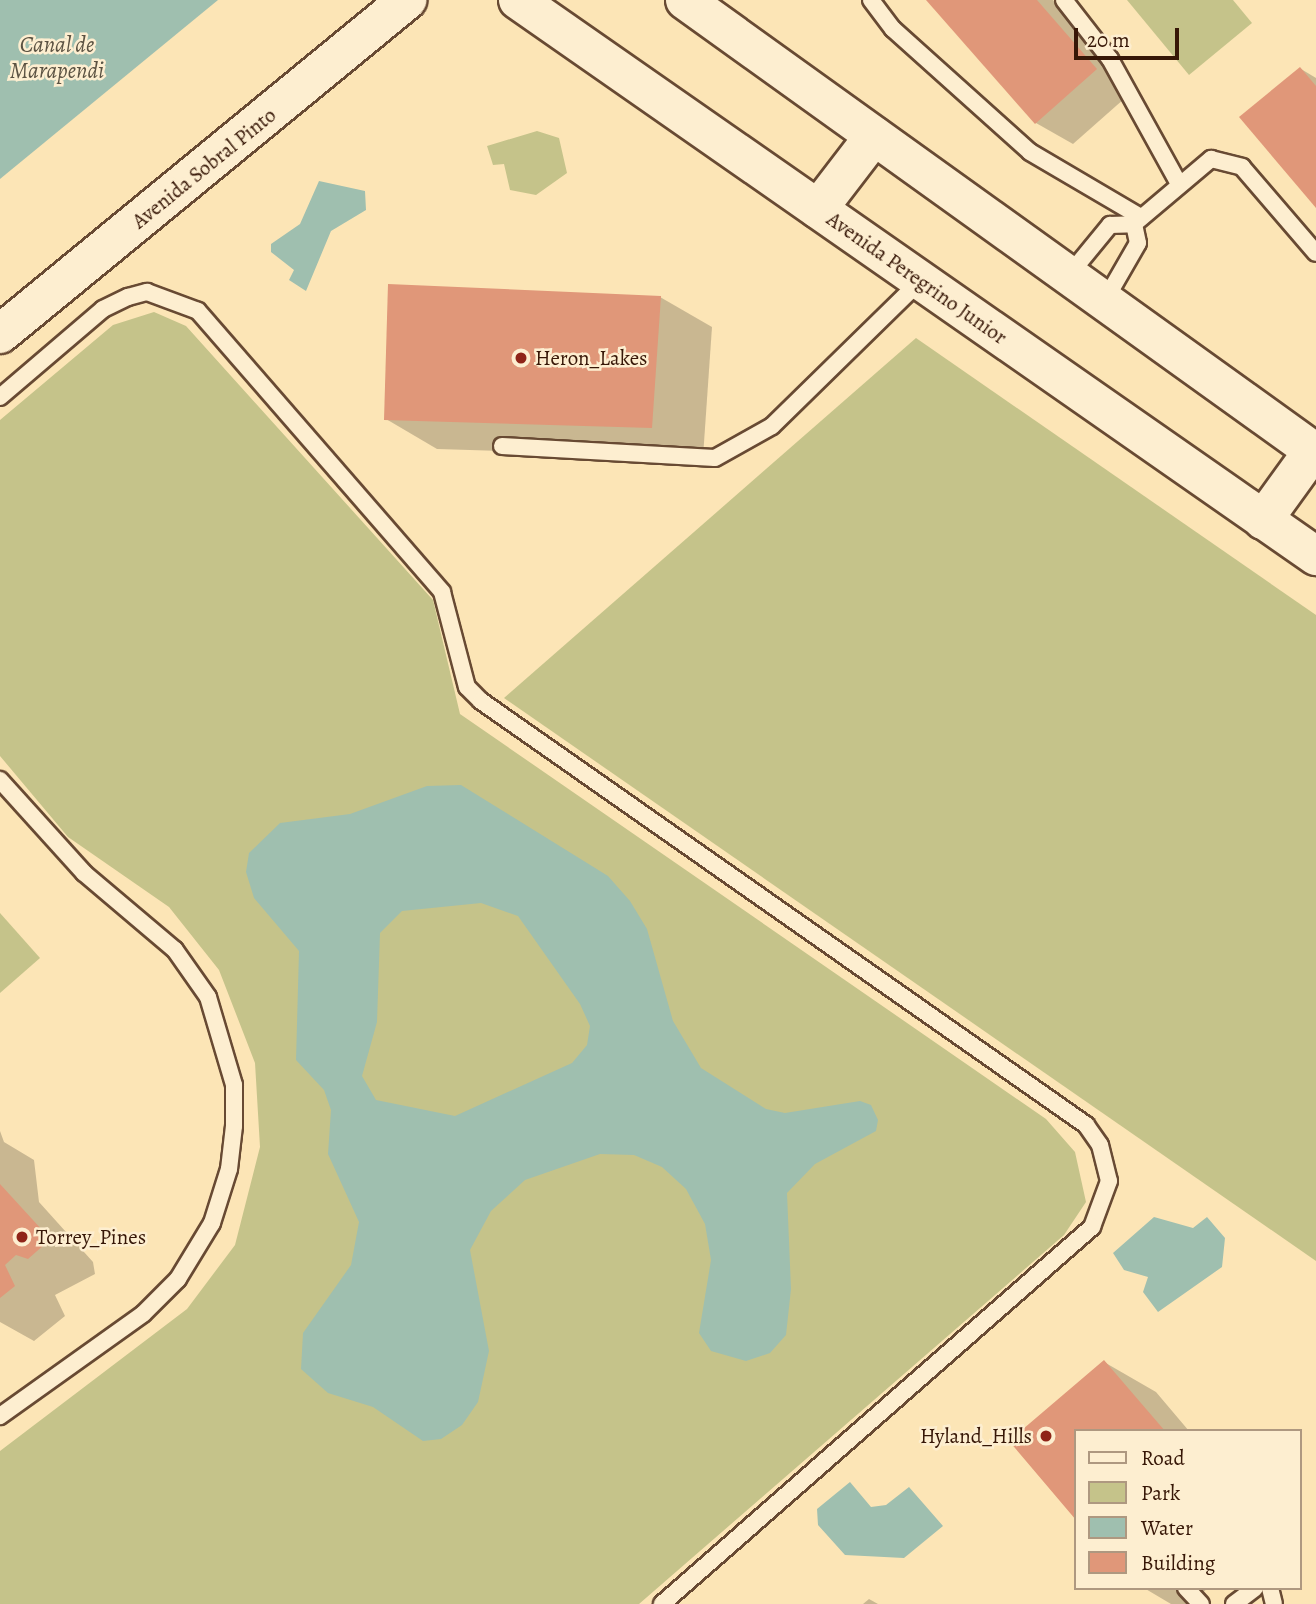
<!DOCTYPE html>
<html>
<head>
<meta charset="utf-8">
<style>
  body { margin:0 }
  #map { position:relative; width:1316px; height:1604px; overflow:hidden; background:#fce5b6; font-family:Alegreya,serif }
  div>[style] { position:absolute }
  [style*='--x'] { left:calc(var(--x)*1px); top:calc(var(--y)*1px); width:calc(var(--w)*1px); rotate:calc(var(--a)*1deg) }
  .green>* { inset:0; background:#c5c38a }
  .water>* { inset:0; background:#9fbfaf }
  .shadow>* { inset:0; background:#0003 }
  .building>* { inset:0; background:#e09779 }
  .roads { filter:drop-shadow(2px 0 #684a33) drop-shadow(-2px 0 #684a33) drop-shadow(0 2px #684a33) drop-shadow(0 -2px #684a33) }
  .service>* { height:16px; margin:-8px; padding:0 8px; transform-origin:8px; border-radius:8px; background:#fdeed0 }
  .tertiary>* { height:38px; margin:-19px; padding:0 19px; transform-origin:19px; border-radius:19px; background:#fdeed0 }
  .dots>* { width:19px; height:19px; translate:-50% -50%; box-sizing:border-box; border:4px solid #fdeed0; border-radius:50% }
  span { translate:-50% -50%; white-space:nowrap; text-align:center; line-height:1.15; -webkit-text-stroke:5px #fdeed0; paint-order:stroke }
  .street-label { font-size:21px; color:#371707 }
  .poi-label { font-size:21px; color:#371707 }
  .left { translate:0 -50%; text-align:left }
  .right { translate:-100% -50%; text-align:right }
  .water-label { font-size:23px; color:#5b5242; font-style:italic }
  .legend { position:absolute; left:1074px; top:1429px; width:228px; height:161px; box-sizing:border-box; background:#fdeed0; border:2px solid #ae9880; margin:0; padding:9px 12px; list-style:none; font-size:21px; color:#371707 }
  .legend li { display:flex; align-items:center; gap:14px; height:35px }
  .legend b { width:35px; border:2px solid #ae9880 }
  .scale { position:absolute; left:1074px; top:28px; width:105px; height:32px; box-sizing:border-box; border:4px solid #371707; border-top:0; padding-left:9px; font-size:21px; line-height:24px; white-space:nowrap; color:#371707; -webkit-text-stroke:5px #fdeed0; paint-order:stroke }
</style>
</head>
<body>
<div id="map">
  <div class="green">
    <div style="clip-path:polygon(1127px 0,1233px 0,1252px 23px,1189px 75px)"></div>
    <div style="clip-path:polygon(537px 131px,559px 138px,567px 173px,536px 195px,510px 190px,504px 164px,493px 165px,487px 146px)"></div>
    <div style="clip-path:polygon(154px 312px,186px 326px,433px 600px,460px 714px,1046px 1119px,1075px 1152px,1086px 1202px,1064px 1235px,639px 1604px,0 1604px,0 1451px,187px 1309px,235px 1245px,260px 1147px,255px 1063px,219px 970px,169px 907px,68px 837px,0 756px,0 420px,113px 325px)"></div>
    <div style="clip-path:polygon(916px 338px,1316px 615px,1316px 1261px,504px 698px)"></div>
    <div style="clip-path:polygon(0 913px,40px 958px,0 993px)"></div>
  </div>
  <div class="water">
    <div style="clip-path:polygon(0 0,218px 0,0 179px)"></div>
    <div style="clip-path:polygon(319px 181px,365px 191px,366px 210px,331px 231px,306px 291px,289px 280px,294px 270px,271px 252px,271px 244px,300px 224px)"></div>
    <div style="clip-path:polygon(evenodd,461px 785px,608px 876px,630px 901px,647px 929px,673px 1021px,701px 1068px,766px 1109px,785px 1113px,860px 1101px,871px 1105px,878px 1120px,876px 1131px,815px 1164px,787px 1193px,791px 1289px,786px 1335px,770px 1353px,746px 1361px,711px 1351px,699px 1333px,711px 1260px,705px 1224px,686px 1189px,662px 1167px,634px 1155px,600px 1154px,525px 1180px,491px 1211px,470px 1250px,489px 1351px,478px 1402px,462px 1425px,441px 1439px,423px 1441px,373px 1407px,328px 1393px,301px 1369px,303px 1333px,351px 1265px,359px 1222px,328px 1154px,331px 1110px,324px 1090px,296px 1060px,299px 951px,254px 898px,246px 872px,249px 853px,280px 823px,350px 814px,427px 786px,461px 785px,481px 903px,518px 916px,580px 1004px,590px 1026px,587px 1045px,572px 1063px,455px 1116px,376px 1100px,362px 1076px,377px 1022px,380px 933px,402px 911px,481px 903px)"></div>
    <div style="clip-path:polygon(1154px 1217px,1193px 1228px,1207px 1217px,1225px 1238px,1222px 1267px,1158px 1312px,1143px 1292px,1148px 1277px,1124px 1270px,1113px 1253px)"></div>
    <div style="clip-path:polygon(850px 1482px,871px 1507px,886px 1505px,909px 1487px,943px 1526px,904px 1558px,845px 1555px,818px 1525px,817px 1509px)"></div>
  </div>
  <div class="shadow">
    <div style="clip-path:polygon(928px 0,1053px 0,1133px 91px,1073px 144px,1036px 123px)"></div>
    <div style="clip-path:polygon(1301px 69px,1316px 78px,1316px 206px)"></div>
    <div style="clip-path:polygon(660px 297px,712px 327px,703px 457px,437px 449px,386px 419px)"></div>
    <div style="clip-path:polygon(0 1131px,4px 1142px,34px 1160px,39px 1202px,93px 1262px,95px 1274px,55px 1295px,65px 1316px,34px 1341px,0 1322px)"></div>
    <div style="clip-path:polygon(1104px 1362px,1156px 1392px,1189px 1431px,1076px 1431px,1076px 1517px,1012px 1441px)"></div>
    <div style="clip-path:polygon(1144px 1588px,1208px 1588px,1189px 1604px,1171px 1604px)"></div>
    <div style="clip-path:polygon(869px 1599px,878px 1604px,863px 1604px)"></div>
  </div>
  <div class="building">
    <div style="clip-path:polygon(926px 0,1037px 0,1097px 69px,1035px 124px)"></div>
    <div style="clip-path:polygon(1300px 67px,1316px 86px,1316px 208px,1239px 117px)"></div>
    <div style="clip-path:polygon(388px 284px,661px 296px,652px 428px,384px 420px)"></div>
    <div style="clip-path:polygon(0 1184px,43px 1231px,45px 1244px,28px 1259px,16px 1255px,5px 1265px,15px 1286px,0 1298px)"></div>
    <div style="clip-path:polygon(1104px 1360px,1165px 1431px,1076px 1431px,1076px 1520px,1009px 1441px)"></div>
  </div>
  <div class="roads">
    <div class="service">
      <div style="--x:871;--y:0;--w:36;--a:53"></div>
      <div style="--x:893;--y:29;--w:184;--a:41.9"></div>
      <div style="--x:1030;--y:152;--w:129;--a:30.4"></div>
      <div style="--x:1064;--y:0;--w:75;--a:52.1"></div>
      <div style="--x:1110;--y:59;--w:141;--a:61.1"></div>
      <div style="--x:1069;--y:275;--w:65;--a:-50.6"></div>
      <div style="--x:1110;--y:225;--w:24;--a:-2"></div>
      <div style="--x:1134;--y:224;--w:101;--a:-40.2"></div>
      <div style="--x:1211;--y:159;--w:32;--a:14"></div>
      <div style="--x:1242;--y:167;--w:113;--a:49.3"></div>
      <div style="--x:1104;--y:302;--w:68;--a:-60"></div>
      <div style="--x:1138;--y:243;--w:19;--a:-102"></div>
      <div style="--x:0;--y:397;--w:135;--a:-40.5"></div>
      <div style="--x:103;--y:309;--w:28;--a:-26"></div>
      <div style="--x:128;--y:297;--w:20;--a:-15"></div>
      <div style="--x:147;--y:292;--w:54;--a:20.4"></div>
      <div style="--x:198;--y:311;--w:372;--a:49"></div>
      <div style="--x:442;--y:592;--w:98;--a:75.3"></div>
      <div style="--x:467;--y:687;--w:20;--a:45"></div>
      <div style="--x:481;--y:701;--w:739;--a:35.02"></div>
      <div style="--x:1086;--y:1125;--w:24;--a:55"></div>
      <div style="--x:1100;--y:1145;--w:37;--a:76"></div>
      <div style="--x:1109;--y:1181;--w:49;--a:110.3"></div>
      <div style="--x:1092;--y:1227;--w:572;--a:138.76"></div>
      <div style="--x:502;--y:446;--w:213;--a:3.2"></div>
      <div style="--x:715;--y:458;--w:65;--a:-29.3"></div>
      <div style="--x:772;--y:426;--w:207;--a:-44.4"></div>
      <div style="--x:0;--y:780;--w:125;--a:47.9"></div>
      <div style="--x:84;--y:873;--w:119;--a:40.2"></div>
      <div style="--x:175;--y:950;--w:57;--a:54.9"></div>
      <div style="--x:208;--y:997;--w:92;--a:73.5"></div>
      <div style="--x:234;--y:1085;--w:41;--a:90"></div>
      <div style="--x:234;--y:1126;--w:43;--a:96.6"></div>
      <div style="--x:229;--y:1169;--w:57;--a:107.5"></div>
      <div style="--x:212;--y:1223;--w:66;--a:121.3"></div>
      <div style="--x:178;--y:1279;--w:49;--a:135"></div>
      <div style="--x:143;--y:1314;--w:176;--a:144.5"></div>
      <div style="--x:1186;--y:1588;--w:22;--a:47"></div>
      <div style="--x:1270;--y:1588;--w:16;--a:76"></div>
      <div style="--x:1234;--y:1604;--w:26;--a:-37"></div>
    </div>
    <div class="tertiary">
      <div style="--x:518;--y:0;--w:973;--a:34.87"></div>
      <div style="--x:685;--y:0;--w:777;--a:35.67"></div>
      <div style="--x:818;--y:209;--w:92;--a:-52.5"></div>
      <div style="--x:0;--y:334;--w:527;--a:-39.37"></div>
      <div style="--x:1263;--y:520;--w:85;--a:-54.1"></div>
    </div>
  </div>
  <div class="dots">
    <div style="left:521px;top:358px;background:#8f2418"></div>
    <div style="left:22px;top:1237px;background:#8f2418"></div>
    <div style="left:1046px;top:1436px;background:#8f2418"></div>
  </div>
  <div class="street-label">
    <span style="left:204px;top:168px;rotate:-39deg">Avenida Sobral Pinto</span>
    <span style="left:917px;top:278px;rotate:35deg">Avenida Peregrino Junior</span>
  </div>
  <div class="poi-label">
    <span class="left" style="left:535px;top:358px">Heron_Lakes</span>
    <span class="left" style="left:36px;top:1237px">Torrey_Pines</span>
    <span class="right" style="left:1032px;top:1436px">Hyland_Hills</span>
  </div>
  <div class="water-label">
    <span style="left:57px;top:58px">Canal de<br>Marapendi</span>
  </div>
  <ul class="legend">
  <li><b style="height:9px;background:#fdeed0"></b>Road</li>
  <li><b style="height:19px;background:#c5c38a"></b>Park</li>
  <li><b style="height:19px;background:#9fbfaf"></b>Water</li>
  <li><b style="height:19px;background:#e09779"></b>Building</li>
  </ul>
  <div class="scale">20 m</div>
</div>
</body>
</html>
